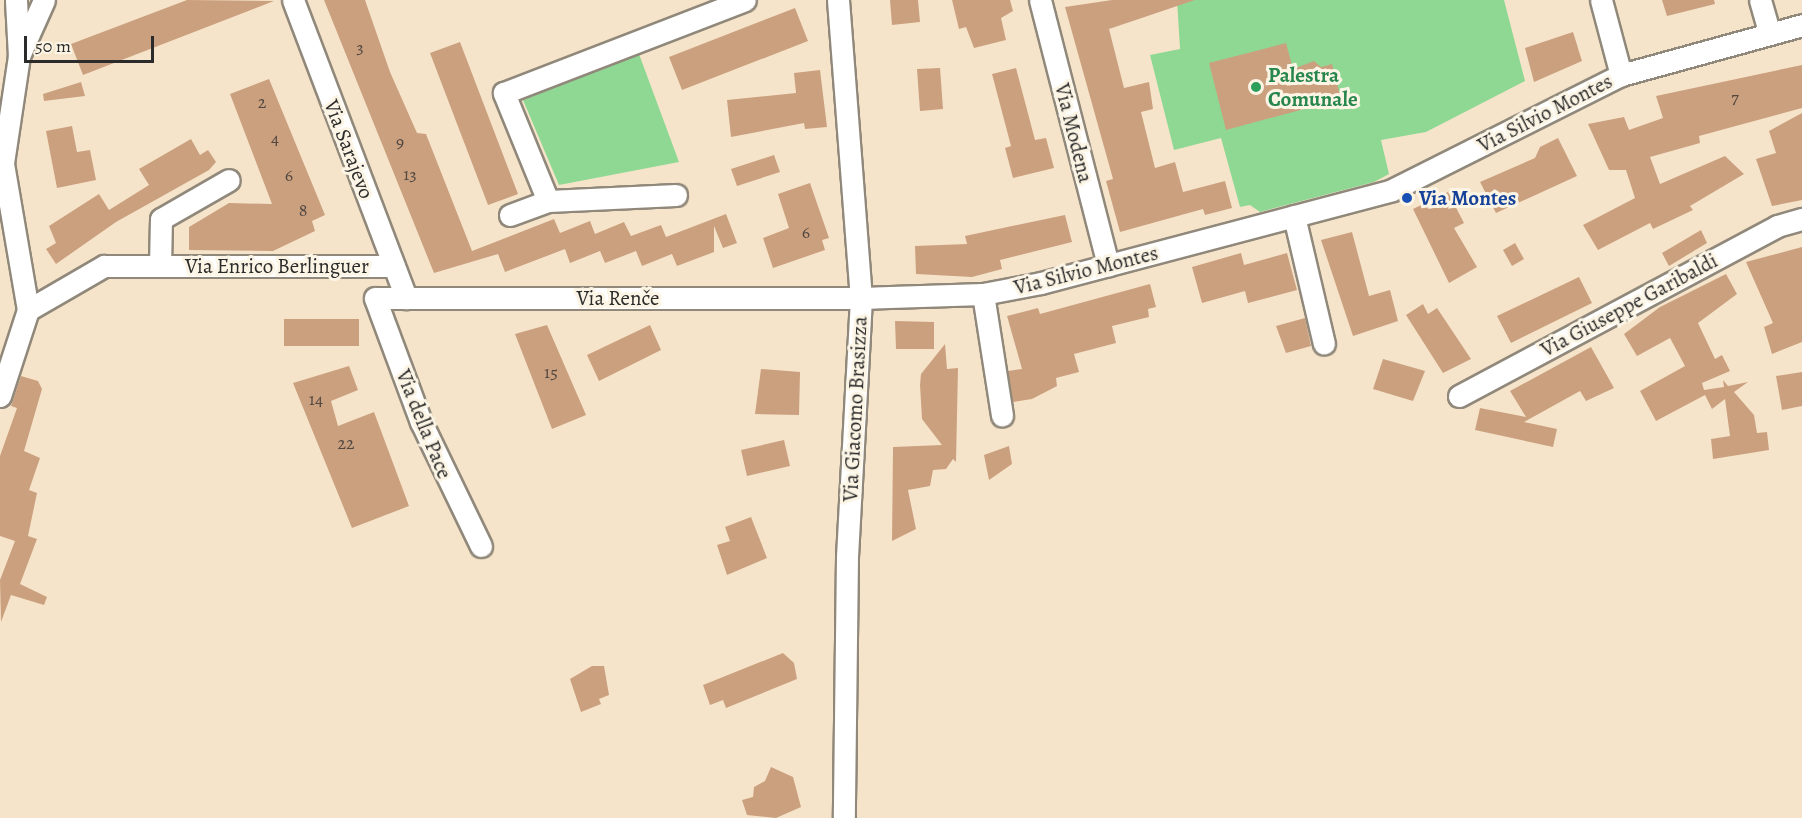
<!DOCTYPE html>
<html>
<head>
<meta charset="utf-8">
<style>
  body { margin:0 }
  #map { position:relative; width:1802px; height:818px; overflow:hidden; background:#f6e4ca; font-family:Alegreya,serif }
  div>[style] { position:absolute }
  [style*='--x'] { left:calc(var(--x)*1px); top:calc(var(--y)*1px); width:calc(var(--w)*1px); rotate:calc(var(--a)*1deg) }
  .green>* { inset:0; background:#8fd894 }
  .building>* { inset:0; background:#cba07f }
  .roads { filter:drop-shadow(2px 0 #90887a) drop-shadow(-2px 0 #90887a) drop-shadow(0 2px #90887a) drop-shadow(0 -2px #90887a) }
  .minor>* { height:21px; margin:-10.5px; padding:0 10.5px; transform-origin:10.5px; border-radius:10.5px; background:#fff }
  .dots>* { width:16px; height:16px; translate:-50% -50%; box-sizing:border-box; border:3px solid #fcf5e5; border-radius:50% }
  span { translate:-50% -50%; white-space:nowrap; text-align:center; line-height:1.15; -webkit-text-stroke:6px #fcf5e5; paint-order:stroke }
  .number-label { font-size:18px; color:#534840 }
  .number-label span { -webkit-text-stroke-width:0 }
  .leisure-label { font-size:21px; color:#27864d; font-weight:700 }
  .left { translate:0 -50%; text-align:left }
  .street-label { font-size:21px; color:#2b2b2b }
  .transit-label { font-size:21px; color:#164399; font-weight:700 }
  .scale { position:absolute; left:24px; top:36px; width:130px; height:27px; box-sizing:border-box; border:3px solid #2b2b2b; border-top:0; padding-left:8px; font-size:18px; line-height:21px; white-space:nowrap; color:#2b2b2b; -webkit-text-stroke:4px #fcf5e5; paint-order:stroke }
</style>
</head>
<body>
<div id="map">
  <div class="green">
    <div style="clip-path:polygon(1177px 0,1504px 0,1525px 81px,1426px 132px,1381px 140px,1389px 174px,1374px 182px,1260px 212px,1250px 205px,1240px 207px,1221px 138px,1174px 150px,1150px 55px,1180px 49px)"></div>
    <div style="clip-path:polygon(639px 54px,679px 162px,559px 185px,523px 100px)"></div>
  </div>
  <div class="building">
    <div style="clip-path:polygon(187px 0,274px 1px,83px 75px,71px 44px)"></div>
    <div style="clip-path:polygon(324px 0,365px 0,390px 72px,417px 133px,426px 134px,472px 251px,554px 219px,560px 233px,590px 221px,595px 234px,624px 222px,631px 236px,661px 225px,666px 237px,726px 214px,737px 243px,723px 248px,714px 226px,714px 252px,677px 266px,672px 254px,642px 266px,636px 251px,605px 263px,600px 251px,570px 263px,565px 249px,505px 272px,498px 254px,434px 273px)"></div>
    <div style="clip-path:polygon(890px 0,918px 0,920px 22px,892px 25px)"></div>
    <div style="clip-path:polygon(952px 0,1010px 0,1013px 11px,1001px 18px,1006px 40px,974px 48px,966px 27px,959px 29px)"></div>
    <div style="clip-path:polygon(1112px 0,1195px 0,1109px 29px,1124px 88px,1149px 82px,1153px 109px,1141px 112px,1155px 168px,1175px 162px,1183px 192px,1225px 181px,1232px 208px,1205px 215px,1203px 209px,1120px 232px,1106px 181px,1113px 179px,1065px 7px)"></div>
    <div style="clip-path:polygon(1662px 0,1714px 0,1715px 4px,1667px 16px)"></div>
    <div style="clip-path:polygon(795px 8px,808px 41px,682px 90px,669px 57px)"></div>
    <div style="clip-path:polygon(1573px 32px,1582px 61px,1534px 82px,1525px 48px)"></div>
    <div style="clip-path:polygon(460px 42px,518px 194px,488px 205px,430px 53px)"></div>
    <div style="clip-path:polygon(1286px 43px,1293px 69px,1314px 61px,1321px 67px,1332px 64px,1341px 99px,1226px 130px,1209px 63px)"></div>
    <div style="clip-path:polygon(1802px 65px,1802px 108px,1699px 136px,1700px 143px,1650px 157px,1660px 184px,1725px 156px,1744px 174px,1690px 206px,1693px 210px,1653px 229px,1650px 223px,1598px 250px,1583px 225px,1635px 198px,1626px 170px,1609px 170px,1588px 124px,1624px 117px,1629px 130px,1663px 118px,1656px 96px)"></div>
    <div style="clip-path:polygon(940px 68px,943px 109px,920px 111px,917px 69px)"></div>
    <div style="clip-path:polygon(1016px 68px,1035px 140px,1046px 138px,1054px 168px,1013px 178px,1005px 148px,1011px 146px,992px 74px)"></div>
    <div style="clip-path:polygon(820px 70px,827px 127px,805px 129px,804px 123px,731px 137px,727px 100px,796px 93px,794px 73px)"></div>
    <div style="clip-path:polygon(269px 79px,325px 215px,312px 221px,315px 231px,273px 251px,189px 250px,189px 227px,229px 203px,272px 204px,230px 94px)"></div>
    <div style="clip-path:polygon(81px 82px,85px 96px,44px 101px,43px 94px)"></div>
    <div style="clip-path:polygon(1802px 113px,1802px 200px,1772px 206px,1756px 159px,1776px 153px,1769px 131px)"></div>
    <div style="clip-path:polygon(72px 126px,77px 152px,90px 150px,96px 180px,57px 188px,46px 131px)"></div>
    <div style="clip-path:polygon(1558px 138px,1577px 176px,1496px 213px,1480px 182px,1535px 158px,1540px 147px)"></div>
    <div style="clip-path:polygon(191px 139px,200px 155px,208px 150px,216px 162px,209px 170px,116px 222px,56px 264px,46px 249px,56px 243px,49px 226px,99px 194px,109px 210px,149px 185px,139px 169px)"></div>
    <div style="clip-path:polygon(774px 155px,780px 172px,737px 186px,731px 169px)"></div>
    <div style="clip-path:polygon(810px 183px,829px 238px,822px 240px,825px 250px,773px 268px,763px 238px,789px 228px,778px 194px)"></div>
    <div style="clip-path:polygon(1448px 192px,1464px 223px,1454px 228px,1477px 267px,1449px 283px,1413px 209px)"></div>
    <div style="clip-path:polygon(1065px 215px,1072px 242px,1000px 260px,1002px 269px,972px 277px,916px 274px,915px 246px,967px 244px,965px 236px)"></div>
    <div style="clip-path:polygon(1701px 230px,1707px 243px,1669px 266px,1662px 253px)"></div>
    <div style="clip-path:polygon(1352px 232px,1369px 296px,1390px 290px,1398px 321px,1353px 336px,1321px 240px)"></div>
    <div style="clip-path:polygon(1515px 243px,1524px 259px,1512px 266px,1503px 250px)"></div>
    <div style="clip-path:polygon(1802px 247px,1802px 342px,1772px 354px,1764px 327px,1773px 323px,1746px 262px)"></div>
    <div style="clip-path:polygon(1241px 253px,1244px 265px,1287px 253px,1297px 290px,1248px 303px,1245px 291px,1202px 303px,1192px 267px)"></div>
    <div style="clip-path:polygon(1726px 274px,1737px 294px,1698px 323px,1715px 359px,1722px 355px,1730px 371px,1702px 383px,1704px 390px,1724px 387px,1723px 380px,1728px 386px,1748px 382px,1734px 392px,1754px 415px,1757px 433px,1767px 432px,1769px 450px,1713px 459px,1711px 439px,1730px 436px,1725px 399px,1712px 409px,1705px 395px,1656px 421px,1640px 391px,1685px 366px,1670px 338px,1637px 356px,1624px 334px,1660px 307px)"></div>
    <div style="clip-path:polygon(1579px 277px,1592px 303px,1511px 343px,1497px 316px)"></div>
    <div style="clip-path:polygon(1150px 284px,1156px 307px,1148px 309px,1149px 317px,1112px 326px,1116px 343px,1074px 354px,1079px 372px,1056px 378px,1057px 386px,1032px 399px,1013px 402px,1008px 371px,1022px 369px,1007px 316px,1038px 308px,1040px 314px)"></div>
    <div style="clip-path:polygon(1423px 304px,1428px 314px,1437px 308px,1471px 359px,1443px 373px,1406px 315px)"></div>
    <div style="clip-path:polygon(1305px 318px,1311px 346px,1286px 353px,1276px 326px)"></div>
    <div style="clip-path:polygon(284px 319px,359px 319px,359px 346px,284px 346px)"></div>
    <div style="clip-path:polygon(895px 321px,934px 322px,934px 349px,896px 349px)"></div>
    <div style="clip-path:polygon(547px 325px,586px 415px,552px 429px,515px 334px)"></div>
    <div style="clip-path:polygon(650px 325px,661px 350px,599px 381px,587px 355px)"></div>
    <div style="clip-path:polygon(945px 344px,947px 369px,958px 368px,956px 462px,953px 459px,946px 469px,933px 470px,930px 486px,908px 490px,916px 529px,892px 541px,893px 447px,942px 445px,922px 419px,920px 385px,921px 374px)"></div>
    <div style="clip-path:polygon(1591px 347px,1614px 388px,1586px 401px,1580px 391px,1524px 422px,1557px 429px,1553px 447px,1475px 430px,1480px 408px,1526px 417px,1510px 391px)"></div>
    <div style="clip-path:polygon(1383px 359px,1425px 371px,1413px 401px,1373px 389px)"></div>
    <div style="clip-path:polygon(349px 366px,358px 390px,331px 401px,338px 426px,374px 412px,409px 506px,352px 528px,293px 383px)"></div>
    <div style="clip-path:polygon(761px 369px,800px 372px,799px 415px,755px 414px)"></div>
    <div style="clip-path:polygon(1802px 372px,1802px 406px,1782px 410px,1776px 376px)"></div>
    <div style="clip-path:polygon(21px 376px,38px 381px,42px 389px,24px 451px,40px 458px,29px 490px,37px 493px,28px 536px,37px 539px,20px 584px,47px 597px,44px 605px,11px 595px,1px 622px,0 580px,15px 541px,0 536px,0 456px,17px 408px,11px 406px)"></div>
    <div style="clip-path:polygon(784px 440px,790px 466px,747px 476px,741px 450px)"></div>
    <div style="clip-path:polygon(1009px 446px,1012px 464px,989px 480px,984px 455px)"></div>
    <div style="clip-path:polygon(751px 517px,767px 558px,727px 575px,717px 545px,730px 541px,725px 527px)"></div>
    <div style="clip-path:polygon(783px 653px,794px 663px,797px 679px,726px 708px,723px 700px,710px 705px,703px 685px)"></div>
    <div style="clip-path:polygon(592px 666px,604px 666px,609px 695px,599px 699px,601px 704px,581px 712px,570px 679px)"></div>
    <div style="clip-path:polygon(771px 767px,793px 777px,801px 807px,776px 818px,747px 815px,742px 800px,753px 797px,754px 787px,765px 781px)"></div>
  </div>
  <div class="roads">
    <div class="minor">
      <div style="--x:293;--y:0;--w:319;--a:69.2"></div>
      <div style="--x:838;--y:0;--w:299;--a:85.6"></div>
      <div style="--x:861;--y:298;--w:259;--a:93.1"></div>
      <div style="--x:847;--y:557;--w:261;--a:90.7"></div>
      <div style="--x:1040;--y:0;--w:274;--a:75.6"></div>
      <div style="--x:1601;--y:0;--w:78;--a:75.1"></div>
      <div style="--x:1760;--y:0;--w:35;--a:74"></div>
      <div style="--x:19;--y:56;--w:61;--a:-65.9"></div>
      <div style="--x:676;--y:195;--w:128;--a:177.3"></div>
      <div style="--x:548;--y:201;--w:117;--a:-112.2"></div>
      <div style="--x:504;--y:93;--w:258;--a:-21.1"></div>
      <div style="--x:510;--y:215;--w:40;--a:-20.2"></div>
      <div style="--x:1294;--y:216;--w:131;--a:76.8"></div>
      <div style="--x:160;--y:266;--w:47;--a:-88.8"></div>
      <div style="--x:161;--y:219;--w:78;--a:-29.8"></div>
      <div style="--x:983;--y:294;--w:123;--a:81.1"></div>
      <div style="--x:28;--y:310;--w:88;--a:-30.1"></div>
      <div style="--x:104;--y:266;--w:290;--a:0"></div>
      <div style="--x:0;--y:396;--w:90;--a:-72"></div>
      <div style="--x:28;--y:310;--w:149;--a:-99.7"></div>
      <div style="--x:3;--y:163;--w:108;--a:-81.5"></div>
      <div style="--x:19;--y:56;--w:56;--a:-93.1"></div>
      <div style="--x:1459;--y:396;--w:361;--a:-28.1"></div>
      <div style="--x:1777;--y:226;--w:26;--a:-16"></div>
      <div style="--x:481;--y:546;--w:138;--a:-115.8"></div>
      <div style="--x:421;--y:422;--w:132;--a:-110.4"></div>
      <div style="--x:375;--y:298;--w:486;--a:0"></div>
      <div style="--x:861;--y:298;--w:122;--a:-1.9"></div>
      <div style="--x:983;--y:294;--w:59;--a:-10.7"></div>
      <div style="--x:1041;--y:283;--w:363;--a:-14.8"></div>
      <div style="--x:1392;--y:190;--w:256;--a:-26.7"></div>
      <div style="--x:1621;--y:75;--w:188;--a:-15.4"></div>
    </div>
  </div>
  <div class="dots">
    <div style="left:1256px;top:87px;background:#2e9e5b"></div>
    <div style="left:1407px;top:198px;background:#1a4fb4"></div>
  </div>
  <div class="number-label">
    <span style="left:360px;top:47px">3</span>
    <span style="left:1735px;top:97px">7</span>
    <span style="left:262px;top:102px">2</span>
    <span style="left:275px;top:138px">4</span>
    <span style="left:400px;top:142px">9</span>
    <span style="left:410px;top:174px">13</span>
    <span style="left:289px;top:175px">6</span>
    <span style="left:303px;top:210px">8</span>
    <span style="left:806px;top:232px">6</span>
    <span style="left:551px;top:372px">15</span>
    <span style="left:316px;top:399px">14</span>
    <span style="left:346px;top:443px">22</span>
  </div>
  <div class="leisure-label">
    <span class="left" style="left:1268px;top:87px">Palestra<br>Comunale</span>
  </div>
  <div class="street-label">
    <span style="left:1545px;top:113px;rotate:-27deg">Via Silvio Montes</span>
    <span style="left:1074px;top:133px;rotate:76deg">Via Modena</span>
    <span style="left:349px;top:149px;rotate:69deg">Via Sarajevo</span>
    <span style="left:277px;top:266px">Via Enrico Berlinguer</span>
    <span style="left:1086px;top:270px;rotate:-14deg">Via Silvio Montes</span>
    <span style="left:618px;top:298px">Via Renče</span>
    <span style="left:1629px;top:305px;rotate:-28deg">Via Giuseppe Garibaldi</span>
    <span style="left:855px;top:409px;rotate:-87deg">Via Giacomo Brasizza</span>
    <span style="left:424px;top:424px;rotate:68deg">Via della Pace</span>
  </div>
  <div class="transit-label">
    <span class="left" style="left:1419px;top:198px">Via Montes</span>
  </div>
  <div class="scale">50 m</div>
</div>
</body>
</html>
